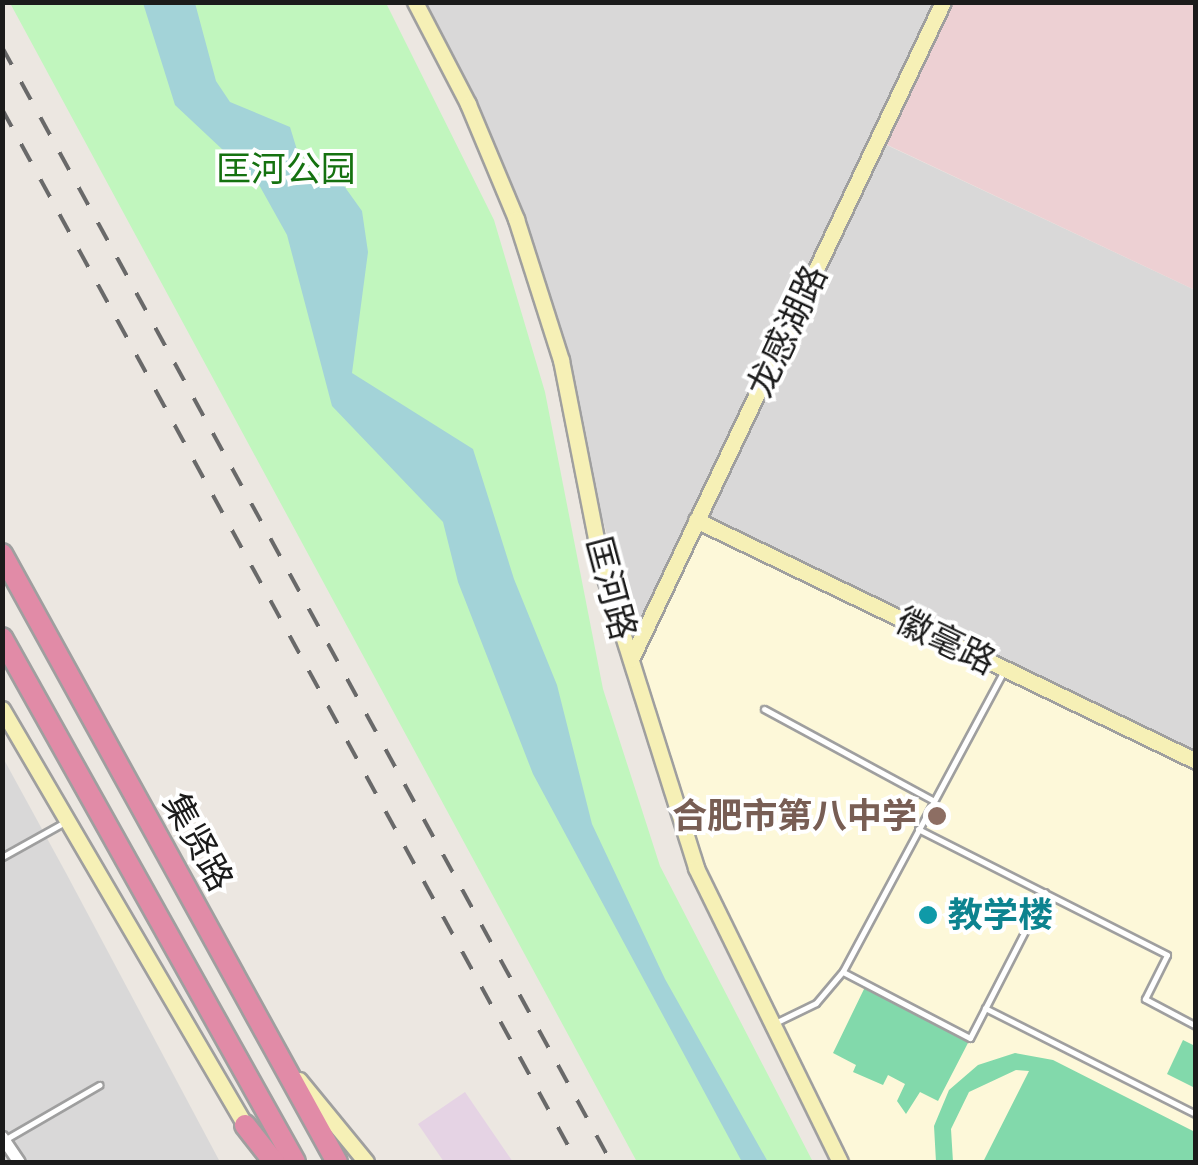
<!DOCTYPE html>
<html>
<head>
<meta charset="utf-8">
<style>
  body { margin:0 }
  #map { position:relative; width:1198px; height:1165px; overflow:hidden; background:#ece7e1; font-family:Raleway,"Noto Sans SC",sans-serif }
  div>[style] { position:absolute }
  [style*='--x'] { left:calc(var(--x)*1px); top:calc(var(--y)*1px); width:calc(var(--w)*1px); rotate:calc(var(--a)*1deg) }
  .residential>* { inset:0; background:#d9d8d8 }
  .commercial>* { inset:0; background:#edd0d3 }
  .industrial>* { inset:0; background:#e5d3e4 }
  .education>* { inset:0; background:#fdf8d9 }
  .park>* { inset:0; background:#c1f6be }
  .pitch>* { inset:0; background:#82d9ab }
  .water>* { inset:0; background:#a3d3d8 }
  .roads { filter:drop-shadow(2px 0 #9f9f9f) drop-shadow(-2px 0 #9f9f9f) drop-shadow(0 2px #9f9f9f) drop-shadow(0 -2px #9f9f9f) }
  .lane>* { height:5px; margin:-2.5px; padding:0 2.5px; transform-origin:2.5px; border-radius:2.5px; background:#fff }
  .street>* { height:11px; margin:-5.5px; padding:0 5.5px; transform-origin:5.5px; border-radius:5.5px; background:#fff }
  .secondary>* { height:15px; margin:-7.5px; padding:0 7.5px; transform-origin:7.5px; border-radius:7.5px; background:#f6f0b6 }
  .highway>* { height:20px; margin:-10px; padding:0 10px; transform-origin:10px; border-radius:10px; background:#e18ba7 }
  .rail>* { height:4px; margin-top:-2px; transform-origin:0; background:repeating-linear-gradient(90deg,#696969 0 20px,transparent 0 40px) }
  .dots>* { width:28px; height:28px; translate:-50% -50%; box-sizing:border-box; border:5px solid #fff; border-radius:50% }
  span { translate:-50% -50%; white-space:nowrap; text-align:center; line-height:1.15; -webkit-text-stroke:8px #fff; paint-order:stroke }
  .park-label { font-size:35px; color:#157210 }
  .street-label { font-size:35px; color:#1b1b1b }
  .education-label { font-size:35px; color:#785e54; font-weight:700 }
  .right { translate:-100% -50%; text-align:right }
  .culture-label { font-size:35px; color:#0d838f; font-weight:700 }
  .left { translate:0 -50%; text-align:left }
  .frame { position:absolute; inset:0; border:5px solid #1b1b1b; pointer-events:none }
</style>
</head>
<body>
<div id="map">
  <div class="residential">
    <div style="clip-path:polygon(415px 3px,943px 3px,878px 141px,1195px 290px,1195px 761px,631px 659px,614px 559px,516px 219px)"></div>
    <div style="clip-path:polygon(2px 756px,66px 873px,220px 1162px,3px 1162px)"></div>
  </div>
  <div class="commercial">
    <div style="clip-path:polygon(943px 3px,1195px 3px,1195px 290px,877px 140px)"></div>
  </div>
  <div class="industrial">
    <div style="clip-path:polygon(465px 1092px,513px 1162px,444px 1162px,418px 1124px)"></div>
  </div>
  <div class="education">
    <div style="clip-path:polygon(696px 520px,1195px 761px,1195px 1162px,840px 1162px,696px 868px,631px 659px)"></div>
  </div>
  <div class="park">
    <div style="clip-path:polygon(10px 3px,386px 3px,494px 220px,545px 392px,603px 689px,660px 866px,813px 1162px,637px 1162px)"></div>
  </div>
  <div class="pitch">
    <div style="clip-path:polygon(865px 987px,969px 1041px,938px 1101px,920px 1092px,906px 1114px,897px 1101px,905px 1084px,888px 1075px,883px 1085px,853px 1072px,856px 1065px,833px 1053px)"></div>
    <div style="clip-path:polygon(1183px 1040px,1195px 1046px,1195px 1088px,1167px 1074px)"></div>
    <div style="clip-path:polygon(1015px 1053px,1053px 1060px,1195px 1132px,1195px 1162px,983px 1162px,1029px 1071px,1016px 1070px,969px 1092px,951px 1129px,953px 1162px,936px 1162px,934px 1126px,949px 1090px,978px 1065px)"></div>
  </div>
  <div class="water">
    <div style="clip-path:polygon(143px 3px,195px 3px,216px 81px,230px 102px,290px 127px,305px 176px,342px 183px,362px 211px,368px 252px,352px 373px,473px 449px,514px 579px,557px 685px,592px 824px,665px 979px,768px 1162px,742px 1162px,533px 774px,458px 582px,443px 522px,332px 406px,287px 235px,258px 183px,175px 105px)"></div>
  </div>
  <div class="roads">
    <div class="lane">
      <div style="--x:764;--y:709;--w:193;--a:28.4"></div>
      <div style="--x:918;--y:829;--w:279;--a:26.8"></div>
      <div style="--x:1167;--y:955;--w:49;--a:116.6"></div>
      <div style="--x:1145;--y:999;--w:58;--a:27.9"></div>
      <div style="--x:2;--y:857;--w:72;--a:-29.1"></div>
      <div style="--x:843;--y:972;--w:143;--a:27.5"></div>
      <div style="--x:970;--y:1038;--w:164;--a:-62.8"></div>
      <div style="--x:985;--y:1008;--w:236;--a:26.7"></div>
      <div style="--x:777;--y:1022;--w:43;--a:-26"></div>
      <div style="--x:816;--y:1003;--w:42;--a:-49.8"></div>
      <div style="--x:843;--y:971;--w:339;--a:-61.8"></div>
      <div style="--x:6;--y:1139;--w:108;--a:-30.1"></div>
    </div>
    <div class="street">
      <div style="--x:2;--y:1137;--w:30;--a:56"></div>
    </div>
    <div class="secondary">
      <div style="--x:415;--y:2;--w:115;--a:62.5"></div>
      <div style="--x:468;--y:104;--w:125;--a:67.3"></div>
      <div style="--x:516;--y:219;--w:148;--a:72.3"></div>
      <div style="--x:561;--y:360;--w:213;--a:78.9"></div>
      <div style="--x:602;--y:569;--w:313;--a:72.5"></div>
      <div style="--x:696;--y:868;--w:327;--a:63.9"></div>
      <div style="--x:696;--y:520;--w:555;--a:25.73"></div>
      <div style="--x:631;--y:659;--w:727;--a:-64.6"></div>
      <div style="--x:2;--y:709;--w:491;--a:59.7"></div>
      <div style="--x:299;--y:1080;--w:106;--a:50.7"></div>
    </div>
    <div class="highway">
      <div style="--x:2;--y:554;--w:694;--a:61.15"></div>
      <div style="--x:2;--y:638;--w:600;--a:60.79"></div>
      <div style="--x:245;--y:1125;--w:47;--a:51.9"></div>
    </div>
  </div>
  <div class="rail">
    <div style="--x:2;--y:47;--w:1270;--a:61.36"></div>
    <div style="--x:2;--y:109;--w:1200;--a:61.36"></div>
  </div>
  <div class="dots">
    <div style="left:937px;top:816px;background:#8d6e63"></div>
    <div style="left:928px;top:915px;background:#0f9aa8"></div>
  </div>
  <div class="park-label">
    <span style="left:286px;top:169px">匡河公园</span>
  </div>
  <div class="street-label">
    <span style="left:787px;top:331px;rotate:-65deg">龙感湖路</span>
    <span style="left:611px;top:588px;rotate:75deg">匡河路</span>
    <span style="left:946px;top:641px;rotate:26deg">徽毫路</span>
    <span style="left:198px;top:842px;rotate:61deg">集贤路</span>
  </div>
  <div class="education-label">
    <span class="right" style="left:917px;top:816px">合肥市第八中学</span>
  </div>
  <div class="culture-label">
    <span class="left" style="left:948px;top:915px">教学楼</span>
  </div>
  <div class="frame"></div>
</div>
</body>
</html>
